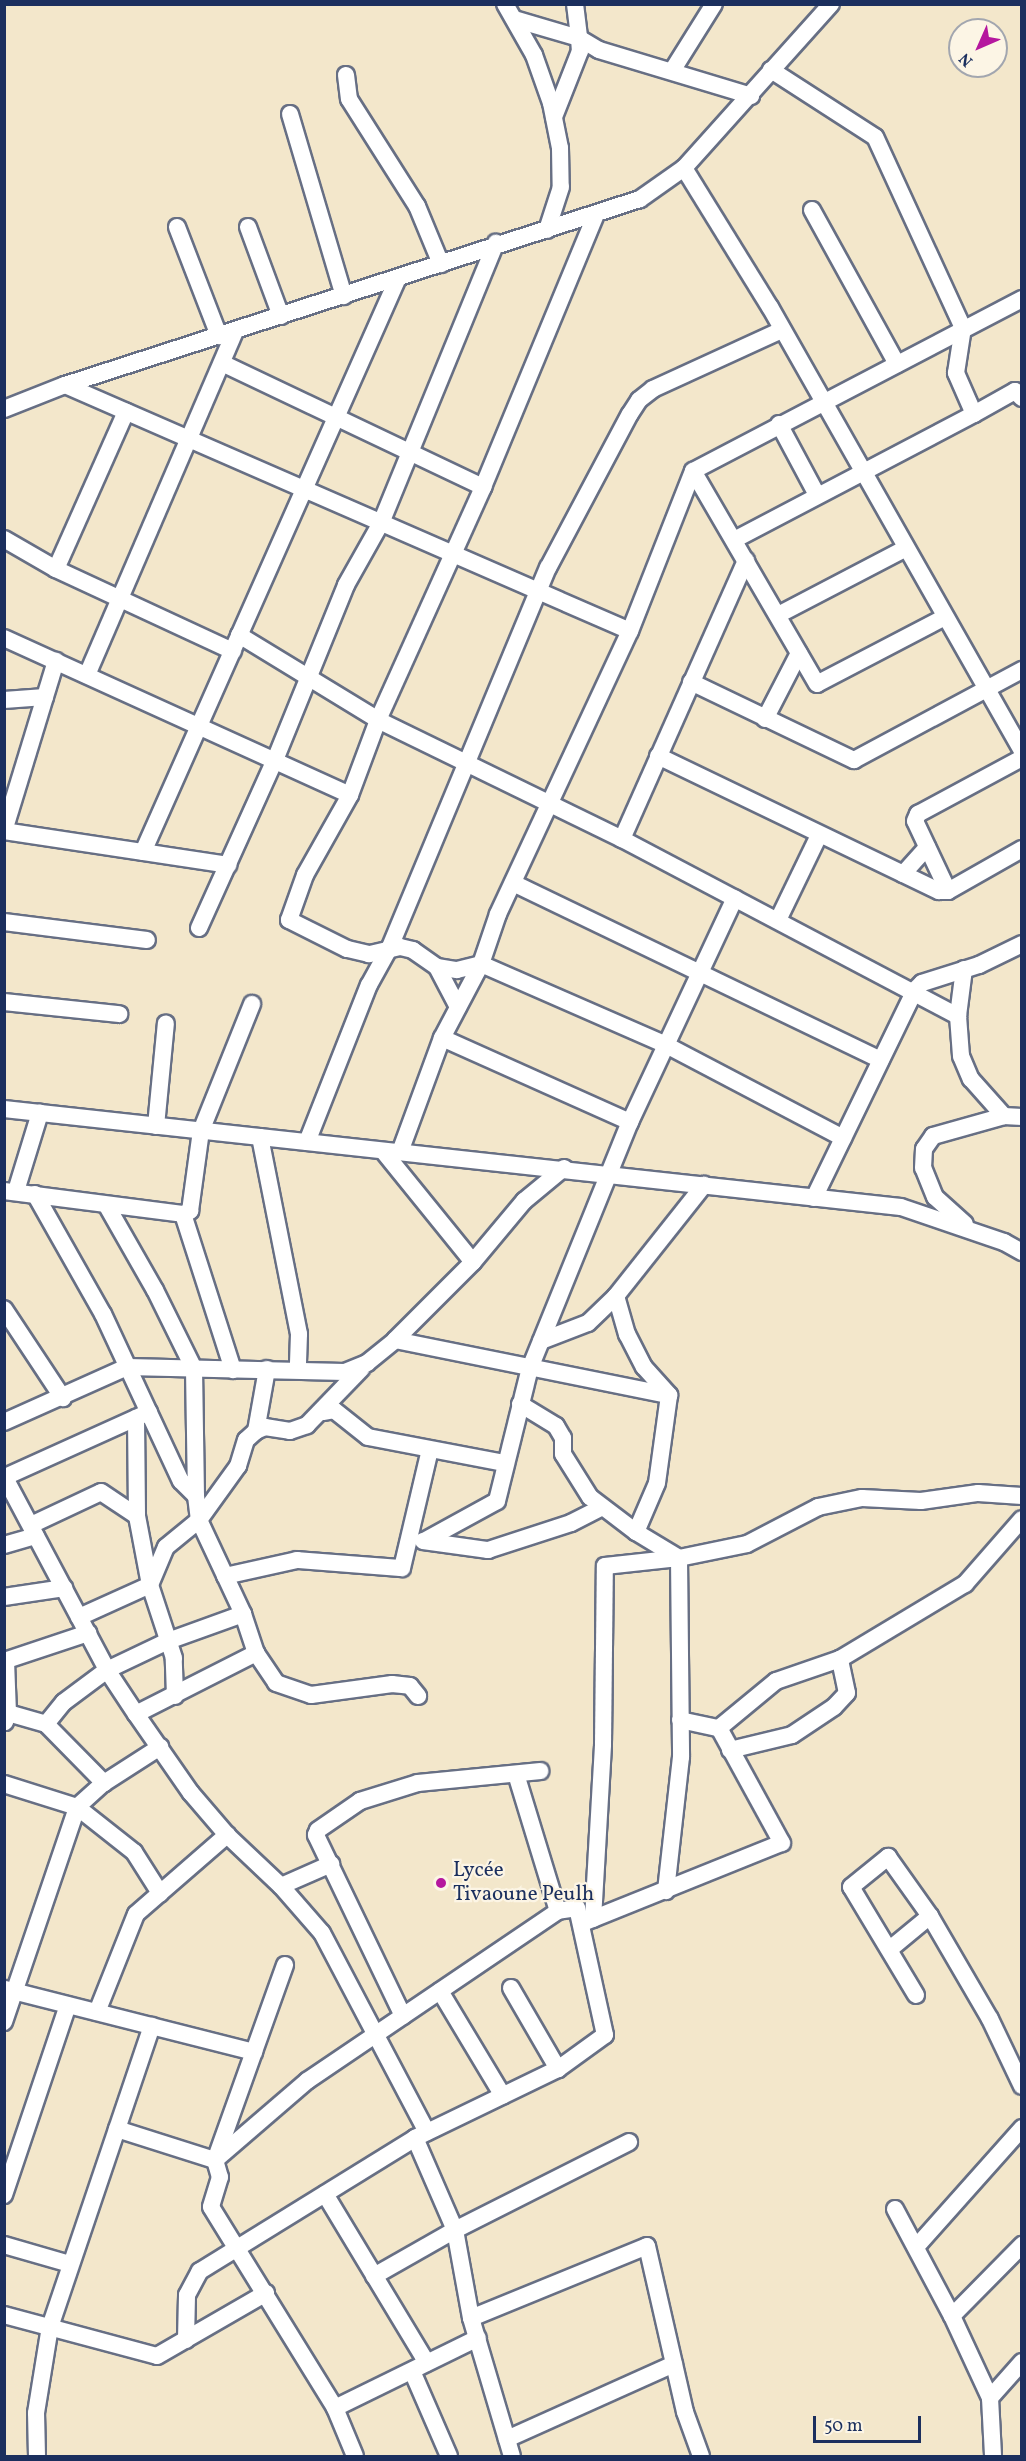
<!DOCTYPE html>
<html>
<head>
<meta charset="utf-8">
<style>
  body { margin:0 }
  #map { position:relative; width:1026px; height:2461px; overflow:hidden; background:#f3e7cb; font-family:Vollkorn,serif }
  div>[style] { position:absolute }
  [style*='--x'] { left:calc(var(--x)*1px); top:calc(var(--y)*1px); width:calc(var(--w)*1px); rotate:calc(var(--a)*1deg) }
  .roads { filter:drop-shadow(2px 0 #676f84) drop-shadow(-2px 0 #676f84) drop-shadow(0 2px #676f84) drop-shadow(0 -2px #676f84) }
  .minor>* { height:16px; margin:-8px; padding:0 8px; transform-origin:8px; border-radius:8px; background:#fff }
  .dots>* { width:16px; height:16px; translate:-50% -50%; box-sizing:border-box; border:3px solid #fcf5e5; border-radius:50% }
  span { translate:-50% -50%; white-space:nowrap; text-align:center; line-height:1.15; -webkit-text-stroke:4.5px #fcf5e5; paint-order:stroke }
  .poi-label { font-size:21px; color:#1b2f5e }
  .left { translate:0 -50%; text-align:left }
  .frame { position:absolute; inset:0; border:6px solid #1b2f5e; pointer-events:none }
  .north { position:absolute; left:948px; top:18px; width:60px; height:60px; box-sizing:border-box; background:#fcf5e5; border:2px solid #a2a6af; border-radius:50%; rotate:225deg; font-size:16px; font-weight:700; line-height:24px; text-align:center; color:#1b2f5e }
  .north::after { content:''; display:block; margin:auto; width:21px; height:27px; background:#b5179e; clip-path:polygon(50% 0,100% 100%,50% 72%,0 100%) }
  .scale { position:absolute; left:813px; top:2416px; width:108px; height:27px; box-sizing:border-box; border:3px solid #1b2f5e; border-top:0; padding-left:8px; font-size:18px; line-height:21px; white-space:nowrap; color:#1b2f5e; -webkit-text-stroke:4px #fcf5e5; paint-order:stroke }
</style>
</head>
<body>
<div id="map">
  <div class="roads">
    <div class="minor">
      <div style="--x:505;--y:4;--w:59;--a:60.4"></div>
      <div style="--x:534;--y:55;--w:51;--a:70.5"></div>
      <div style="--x:551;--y:103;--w:46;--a:78.7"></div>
      <div style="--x:560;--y:148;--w:39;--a:89"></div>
      <div style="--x:561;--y:187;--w:45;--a:108"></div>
      <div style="--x:575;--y:4;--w:34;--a:83"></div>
      <div style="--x:579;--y:38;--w:23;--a:31"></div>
      <div style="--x:599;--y:50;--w:159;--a:16.8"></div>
      <div style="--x:514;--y:19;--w:68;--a:16.3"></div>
      <div style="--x:579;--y:38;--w:13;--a:86"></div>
      <div style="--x:580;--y:51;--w:71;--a:111.5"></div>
      <div style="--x:672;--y:71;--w:79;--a:-57.9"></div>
      <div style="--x:346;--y:75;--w:24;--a:83"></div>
      <div style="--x:349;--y:99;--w:127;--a:57.6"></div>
      <div style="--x:417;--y:206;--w:63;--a:67.5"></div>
      <div style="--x:290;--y:114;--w:190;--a:73.5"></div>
      <div style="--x:684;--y:168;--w:163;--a:58.3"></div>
      <div style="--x:770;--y:307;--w:511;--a:60.42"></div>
      <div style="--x:812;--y:210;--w:176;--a:61.1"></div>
      <div style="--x:177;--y:227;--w:117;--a:68.9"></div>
      <div style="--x:248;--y:227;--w:95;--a:69.7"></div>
      <div style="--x:224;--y:364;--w:287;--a:25.4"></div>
      <div style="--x:65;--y:385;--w:616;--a:23.53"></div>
      <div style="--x:4;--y:409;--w:66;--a:-21.5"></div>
      <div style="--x:65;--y:385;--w:604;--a:-17.93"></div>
      <div style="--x:640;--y:199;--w:54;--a:-35.2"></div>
      <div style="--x:684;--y:168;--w:220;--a:-48.1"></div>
      <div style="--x:974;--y:414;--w:47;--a:-29.3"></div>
      <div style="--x:1015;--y:391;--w:10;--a:45"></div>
      <div style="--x:779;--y:424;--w:81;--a:61.8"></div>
      <div style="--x:4;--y:539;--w:60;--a:30"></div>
      <div style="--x:56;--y:569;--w:195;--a:24.9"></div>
      <div style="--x:734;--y:540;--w:271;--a:-27.7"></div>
      <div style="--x:974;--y:414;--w:45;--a:-113.7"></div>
      <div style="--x:956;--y:373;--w:46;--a:-81.2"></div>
      <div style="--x:963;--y:328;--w:210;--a:-114.7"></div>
      <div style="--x:875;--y:137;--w:124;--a:-147.2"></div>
      <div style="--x:56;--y:569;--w:172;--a:-66"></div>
      <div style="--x:778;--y:615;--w:144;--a:-27.6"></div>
      <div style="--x:945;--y:617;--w:144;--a:152.4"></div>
      <div style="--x:817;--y:684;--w:246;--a:-120.2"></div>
      <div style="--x:693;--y:471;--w:371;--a:-27.6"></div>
      <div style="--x:239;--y:635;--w:163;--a:31.4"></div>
      <div style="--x:378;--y:720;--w:256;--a:-65.7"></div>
      <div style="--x:483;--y:487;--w:295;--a:-67.5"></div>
      <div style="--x:4;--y:638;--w:380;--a:24.4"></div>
      <div style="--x:87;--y:675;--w:374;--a:-66.7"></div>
      <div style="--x:691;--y:682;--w:181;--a:25.6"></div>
      <div style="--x:854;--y:760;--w:191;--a:-28.2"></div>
      <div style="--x:4;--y:700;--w:41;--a:-4.2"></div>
      <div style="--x:765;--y:719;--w:74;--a:-62.7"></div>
      <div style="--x:658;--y:756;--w:312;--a:25.7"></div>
      <div style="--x:939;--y:891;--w:9;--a:0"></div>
      <div style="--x:948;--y:891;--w:85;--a:-29.6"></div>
      <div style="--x:4;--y:831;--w:227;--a:8.6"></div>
      <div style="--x:4;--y:831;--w:178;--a:-73"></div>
      <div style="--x:622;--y:839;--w:305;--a:-66"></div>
      <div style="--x:143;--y:852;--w:628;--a:-66.05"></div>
      <div style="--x:903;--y:874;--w:36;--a:-48"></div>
      <div style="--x:513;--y:883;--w:408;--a:25.7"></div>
      <div style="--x:948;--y:891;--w:77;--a:-115.2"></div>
      <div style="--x:915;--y:821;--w:8;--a:-67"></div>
      <div style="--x:918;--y:814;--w:118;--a:-28.3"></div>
      <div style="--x:778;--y:920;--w:94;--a:-64.2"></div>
      <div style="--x:4;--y:922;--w:144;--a:7.2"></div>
      <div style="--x:199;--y:928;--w:184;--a:-65.7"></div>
      <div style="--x:275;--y:760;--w:189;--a:-67.9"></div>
      <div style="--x:346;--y:585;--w:71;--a:-60.6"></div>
      <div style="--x:381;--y:523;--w:303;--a:-67.7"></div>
      <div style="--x:437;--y:967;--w:20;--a:9"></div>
      <div style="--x:457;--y:970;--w:25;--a:-14"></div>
      <div style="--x:481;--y:964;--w:202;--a:23.6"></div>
      <div style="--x:666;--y:1045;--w:200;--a:27.7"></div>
      <div style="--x:964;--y:969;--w:47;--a:97.3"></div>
      <div style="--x:958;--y:1016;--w:40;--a:85.7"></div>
      <div style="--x:961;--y:1056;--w:25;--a:67"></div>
      <div style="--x:971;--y:1079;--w:50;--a:48.3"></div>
      <div style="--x:4;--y:1002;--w:116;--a:6"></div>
      <div style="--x:458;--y:1007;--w:45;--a:-117.7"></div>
      <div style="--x:437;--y:967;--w:29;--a:-145"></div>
      <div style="--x:413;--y:950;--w:13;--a:-167"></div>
      <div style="--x:400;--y:947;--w:32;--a:167"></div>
      <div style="--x:369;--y:954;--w:23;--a:-167"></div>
      <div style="--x:347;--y:949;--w:65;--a:-153.4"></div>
      <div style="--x:289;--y:920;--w:48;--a:-70.4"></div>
      <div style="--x:305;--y:875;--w:92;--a:-60.6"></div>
      <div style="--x:350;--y:795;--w:80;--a:-69.5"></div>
      <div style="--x:378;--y:720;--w:271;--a:26"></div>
      <div style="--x:622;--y:839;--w:380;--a:27.8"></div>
      <div style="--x:4;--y:1109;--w:902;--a:6.24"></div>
      <div style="--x:901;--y:1207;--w:109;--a:18.8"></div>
      <div style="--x:1004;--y:1242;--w:21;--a:29"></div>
      <div style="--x:630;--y:1122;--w:247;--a:-64.9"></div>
      <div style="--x:156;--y:1126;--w:103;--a:-84.5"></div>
      <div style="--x:260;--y:1137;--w:201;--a:78.8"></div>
      <div style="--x:299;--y:1334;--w:34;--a:92"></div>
      <div style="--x:307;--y:1142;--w:169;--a:-68.5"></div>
      <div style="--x:369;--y:985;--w:43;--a:-61.1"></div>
      <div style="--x:390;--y:947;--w:411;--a:-67.4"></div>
      <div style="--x:548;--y:568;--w:174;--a:-62"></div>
      <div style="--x:630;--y:414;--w:17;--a:-57"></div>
      <div style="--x:639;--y:400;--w:18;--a:-38"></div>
      <div style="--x:653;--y:389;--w:142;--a:-24.6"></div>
      <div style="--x:383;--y:1151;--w:143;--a:51"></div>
      <div style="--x:400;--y:1152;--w:121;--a:-69.8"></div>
      <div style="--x:442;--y:1038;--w:84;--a:-62.2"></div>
      <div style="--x:481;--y:964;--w:53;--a:-71.2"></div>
      <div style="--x:498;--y:914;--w:312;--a:-65"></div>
      <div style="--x:630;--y:631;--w:172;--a:-68.5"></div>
      <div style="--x:4;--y:1191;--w:180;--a:7.3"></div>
      <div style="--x:183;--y:1214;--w:8;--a:-23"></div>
      <div style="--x:190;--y:1211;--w:81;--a:-82.2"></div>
      <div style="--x:201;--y:1131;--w:137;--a:-68.1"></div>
      <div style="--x:16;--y:1191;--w:82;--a:-72.9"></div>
      <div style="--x:35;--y:1194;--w:138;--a:60.5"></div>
      <div style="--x:103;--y:1314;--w:184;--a:65"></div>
      <div style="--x:181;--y:1481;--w:21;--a:45"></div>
      <div style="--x:196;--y:1496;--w:24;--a:83"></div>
      <div style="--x:199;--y:1520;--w:104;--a:64.9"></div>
      <div style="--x:243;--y:1614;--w:41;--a:71.6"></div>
      <div style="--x:256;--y:1653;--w:36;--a:56"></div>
      <div style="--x:276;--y:1683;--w:37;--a:19"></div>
      <div style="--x:311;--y:1695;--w:82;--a:-7.7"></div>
      <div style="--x:392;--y:1684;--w:18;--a:6"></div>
      <div style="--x:410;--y:1686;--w:13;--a:51"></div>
      <div style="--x:814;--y:1198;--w:231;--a:-64.1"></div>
      <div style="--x:915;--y:990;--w:10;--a:-45"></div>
      <div style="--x:922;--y:983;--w:60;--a:-17.5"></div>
      <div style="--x:979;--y:965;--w:48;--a:-26"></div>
      <div style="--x:107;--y:1206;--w:97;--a:60.3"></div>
      <div style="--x:155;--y:1290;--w:88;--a:63.7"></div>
      <div style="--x:194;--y:1369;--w:127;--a:89.1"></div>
      <div style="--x:183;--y:1214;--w:164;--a:72.2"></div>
      <div style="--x:965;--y:1224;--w:40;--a:-138"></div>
      <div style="--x:935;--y:1197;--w:31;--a:-112"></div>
      <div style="--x:923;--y:1168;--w:19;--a:-87"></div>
      <div style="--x:924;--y:1149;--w:16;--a:-55"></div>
      <div style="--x:933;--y:1136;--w:74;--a:-15.7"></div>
      <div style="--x:1004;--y:1116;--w:18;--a:3"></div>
      <div style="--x:616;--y:1296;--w:40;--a:74"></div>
      <div style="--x:627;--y:1334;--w:37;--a:63"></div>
      <div style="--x:644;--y:1367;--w:38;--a:48"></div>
      <div style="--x:4;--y:1309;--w:107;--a:56.5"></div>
      <div style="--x:395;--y:1340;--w:279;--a:11.4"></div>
      <div style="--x:541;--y:1341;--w:50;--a:-21"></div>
      <div style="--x:588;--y:1323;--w:39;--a:-44"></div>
      <div style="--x:616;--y:1296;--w:142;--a:-51.6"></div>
      <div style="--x:520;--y:1404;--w:42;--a:31.4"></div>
      <div style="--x:556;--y:1426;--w:14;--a:60"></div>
      <div style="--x:563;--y:1438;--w:16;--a:90"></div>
      <div style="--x:563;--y:1454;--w:51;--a:57.9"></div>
      <div style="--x:590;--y:1497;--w:58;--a:37.3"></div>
      <div style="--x:636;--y:1532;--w:53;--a:-66.8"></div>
      <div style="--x:657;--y:1483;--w:89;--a:-82.2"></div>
      <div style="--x:323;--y:1412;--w:11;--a:-10"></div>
      <div style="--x:334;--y:1410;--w:43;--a:38.5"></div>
      <div style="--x:368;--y:1437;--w:138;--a:10.8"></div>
      <div style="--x:136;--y:1418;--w:98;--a:89.4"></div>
      <div style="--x:4;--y:1422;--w:135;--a:-24.1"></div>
      <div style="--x:127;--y:1367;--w:218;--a:1.3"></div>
      <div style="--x:345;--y:1372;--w:24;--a:-22"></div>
      <div style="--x:367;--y:1363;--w:36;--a:-39"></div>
      <div style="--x:395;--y:1340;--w:110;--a:-45"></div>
      <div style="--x:473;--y:1262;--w:80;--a:-50.1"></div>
      <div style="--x:524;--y:1201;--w:52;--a:-39.5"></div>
      <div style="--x:256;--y:1431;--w:63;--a:-79.9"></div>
      <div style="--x:4;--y:1476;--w:220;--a:62"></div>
      <div style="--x:107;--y:1670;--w:53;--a:56.6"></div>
      <div style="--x:136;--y:1714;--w:96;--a:55.2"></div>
      <div style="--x:191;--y:1793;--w:55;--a:49.4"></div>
      <div style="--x:227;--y:1835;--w:74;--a:43.4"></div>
      <div style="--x:281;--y:1886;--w:62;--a:48.9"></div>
      <div style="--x:322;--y:1933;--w:225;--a:62.2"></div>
      <div style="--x:5;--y:1477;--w:158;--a:-24.3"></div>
      <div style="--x:31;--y:1525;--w:77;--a:-25.2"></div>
      <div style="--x:101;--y:1492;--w:43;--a:33.7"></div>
      <div style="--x:137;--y:1516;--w:70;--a:79.3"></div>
      <div style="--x:150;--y:1585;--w:78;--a:155.7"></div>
      <div style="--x:636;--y:1532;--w:50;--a:31.2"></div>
      <div style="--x:679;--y:1558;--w:199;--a:89.4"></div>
      <div style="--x:681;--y:1757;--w:135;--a:96.4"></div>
      <div style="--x:423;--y:1541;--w:66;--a:7.9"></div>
      <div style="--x:488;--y:1550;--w:87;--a:-18"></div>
      <div style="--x:571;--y:1523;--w:35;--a:-27"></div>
      <div style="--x:424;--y:1541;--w:83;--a:-28.7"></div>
      <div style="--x:497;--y:1501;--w:137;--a:-76.1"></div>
      <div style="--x:530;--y:1368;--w:266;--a:-67.9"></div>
      <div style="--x:630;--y:1122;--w:206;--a:-155.9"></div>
      <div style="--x:4;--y:1545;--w:33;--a:-16"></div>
      <div style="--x:225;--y:1576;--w:74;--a:-12.5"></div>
      <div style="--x:297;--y:1560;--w:105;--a:4.4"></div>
      <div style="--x:402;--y:1568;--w:121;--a:-76.7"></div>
      <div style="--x:4;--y:1597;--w:61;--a:-8.5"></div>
      <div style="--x:4;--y:1661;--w:89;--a:-18.4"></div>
      <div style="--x:175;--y:1696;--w:38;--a:-92"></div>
      <div style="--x:174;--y:1658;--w:77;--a:-108.2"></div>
      <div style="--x:150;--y:1585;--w:41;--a:-67.2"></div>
      <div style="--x:166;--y:1547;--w:43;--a:-39.3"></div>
      <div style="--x:199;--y:1520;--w:67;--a:-54.2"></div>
      <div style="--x:238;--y:1466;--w:27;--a:-73"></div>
      <div style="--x:246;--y:1440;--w:13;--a:-42"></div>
      <div style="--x:256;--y:1431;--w:10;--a:-24"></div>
      <div style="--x:265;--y:1427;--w:25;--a:9"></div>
      <div style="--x:290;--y:1431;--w:18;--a:-19"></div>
      <div style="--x:307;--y:1425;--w:78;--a:-46"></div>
      <div style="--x:8;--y:1713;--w:40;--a:16"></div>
      <div style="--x:46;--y:1724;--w:83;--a:45.5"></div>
      <div style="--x:136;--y:1714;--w:135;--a:-26.9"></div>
      <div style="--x:680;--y:1720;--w:40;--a:12"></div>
      <div style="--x:5;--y:1722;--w:9;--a:-72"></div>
      <div style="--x:8;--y:1713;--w:52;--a:-92.2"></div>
      <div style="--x:46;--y:1724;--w:28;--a:-51"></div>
      <div style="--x:64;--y:1702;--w:54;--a:-36.7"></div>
      <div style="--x:107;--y:1670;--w:68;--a:-25.4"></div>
      <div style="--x:168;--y:1641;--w:80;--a:-19.8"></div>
      <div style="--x:719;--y:1728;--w:74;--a:-39.5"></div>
      <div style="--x:776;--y:1681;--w:68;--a:-19"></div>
      <div style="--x:730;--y:1750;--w:64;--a:-13.6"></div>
      <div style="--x:792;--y:1735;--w:50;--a:-33.7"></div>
      <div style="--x:834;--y:1707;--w:19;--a:-47"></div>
      <div style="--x:847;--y:1693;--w:35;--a:-102"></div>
      <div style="--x:840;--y:1659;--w:146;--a:-31"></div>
      <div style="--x:965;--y:1584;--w:86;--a:-48.8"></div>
      <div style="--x:516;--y:1774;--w:143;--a:73"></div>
      <div style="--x:4;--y:1784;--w:77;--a:17.5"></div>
      <div style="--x:77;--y:1807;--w:73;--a:38.3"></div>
      <div style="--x:134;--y:1852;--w:49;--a:57.6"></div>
      <div style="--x:281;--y:1886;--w:55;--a:-23.7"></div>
      <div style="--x:593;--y:1919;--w:175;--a:-86.7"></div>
      <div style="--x:603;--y:1744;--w:178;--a:-89.4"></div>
      <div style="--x:605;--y:1566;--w:74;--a:-6.2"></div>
      <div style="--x:679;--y:1558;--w:69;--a:-11.6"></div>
      <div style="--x:747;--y:1544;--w:80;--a:-27.5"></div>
      <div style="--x:818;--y:1507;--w:45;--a:-11.6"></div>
      <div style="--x:862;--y:1498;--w:59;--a:2.9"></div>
      <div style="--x:921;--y:1501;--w:58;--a:-8"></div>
      <div style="--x:978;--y:1493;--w:44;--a:3.9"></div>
      <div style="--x:585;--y:1922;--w:212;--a:-21.9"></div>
      <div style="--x:782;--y:1843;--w:131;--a:-118.7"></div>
      <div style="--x:890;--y:1949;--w:52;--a:-39.5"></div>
      <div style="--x:285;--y:1965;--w:207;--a:109.7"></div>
      <div style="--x:215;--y:2160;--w:18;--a:74"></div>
      <div style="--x:220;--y:2177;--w:31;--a:107"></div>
      <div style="--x:211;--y:2207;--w:236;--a:58.3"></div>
      <div style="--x:335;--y:2408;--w:52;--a:67.4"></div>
      <div style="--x:511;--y:1988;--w:94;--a:59.9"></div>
      <div style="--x:5;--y:1989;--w:257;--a:14.2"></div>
      <div style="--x:440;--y:1991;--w:122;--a:59"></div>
      <div style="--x:916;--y:1995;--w:126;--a:-121"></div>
      <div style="--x:851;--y:1887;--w:48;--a:-39"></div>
      <div style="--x:888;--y:1857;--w:72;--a:54.6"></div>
      <div style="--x:930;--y:1916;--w:119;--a:59.8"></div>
      <div style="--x:990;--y:2019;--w:74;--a:64.5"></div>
      <div style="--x:97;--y:2012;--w:105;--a:-68.3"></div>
      <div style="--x:136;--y:1914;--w:121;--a:-41"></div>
      <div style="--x:403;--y:2016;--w:201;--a:-115.7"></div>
      <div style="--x:316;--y:1835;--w:5;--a:-68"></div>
      <div style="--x:318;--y:1830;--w:51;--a:-34.6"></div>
      <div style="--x:360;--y:1801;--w:61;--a:-17.2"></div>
      <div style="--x:418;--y:1783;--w:123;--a:-5.6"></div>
      <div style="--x:4;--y:2022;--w:227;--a:-71.2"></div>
      <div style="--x:77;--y:1807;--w:36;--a:-42"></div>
      <div style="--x:104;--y:1783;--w:67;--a:-32.7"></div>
      <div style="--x:117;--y:2129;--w:103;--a:17.6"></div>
      <div style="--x:415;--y:2138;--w:100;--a:66.5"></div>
      <div style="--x:455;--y:2230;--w:89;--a:79.7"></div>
      <div style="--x:471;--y:2318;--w:144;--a:73.5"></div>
      <div style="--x:325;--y:2194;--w:197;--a:58.9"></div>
      <div style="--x:4;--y:2195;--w:200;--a:-71.4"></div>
      <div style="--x:895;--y:2209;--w:121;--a:62"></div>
      <div style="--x:952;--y:2316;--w:90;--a:65.1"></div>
      <div style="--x:990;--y:2398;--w:58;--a:87"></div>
      <div style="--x:4;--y:2245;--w:69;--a:16.1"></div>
      <div style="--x:917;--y:2246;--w:158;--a:-48.3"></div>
      <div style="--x:374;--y:2276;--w:93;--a:-29.6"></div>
      <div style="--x:455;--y:2230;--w:195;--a:-26.8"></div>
      <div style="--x:4;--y:2315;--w:158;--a:15"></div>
      <div style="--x:157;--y:2356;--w:126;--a:-30"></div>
      <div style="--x:952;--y:2316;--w:100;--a:-45.4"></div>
      <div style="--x:471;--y:2318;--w:190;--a:-22.2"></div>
      <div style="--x:647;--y:2246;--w:170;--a:77.1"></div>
      <div style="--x:685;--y:2412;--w:47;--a:70"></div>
      <div style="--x:186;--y:2340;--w:45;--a:-88.7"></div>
      <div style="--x:187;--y:2295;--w:27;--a:-62"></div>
      <div style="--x:200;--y:2271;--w:253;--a:-31.7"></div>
      <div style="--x:415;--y:2138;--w:159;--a:-25.8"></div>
      <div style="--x:558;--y:2069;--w:58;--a:-35.9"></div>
      <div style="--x:605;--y:2035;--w:130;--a:-102.4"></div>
      <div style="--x:577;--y:1908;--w:19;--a:171"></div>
      <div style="--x:558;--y:1911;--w:303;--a:145.9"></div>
      <div style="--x:307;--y:2081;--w:121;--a:139.3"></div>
      <div style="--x:412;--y:2371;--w:93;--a:66.5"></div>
      <div style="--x:990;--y:2398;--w:48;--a:-48.4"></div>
      <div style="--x:335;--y:2408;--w:159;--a:-26.1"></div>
      <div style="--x:507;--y:2439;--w:183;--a:-24.2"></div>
      <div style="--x:37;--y:2456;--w:43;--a:-91.3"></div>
      <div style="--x:36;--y:2413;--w:87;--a:-80.8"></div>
      <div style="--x:50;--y:2327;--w:318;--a:-71.3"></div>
    </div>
  </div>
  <div class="dots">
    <div style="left:441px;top:1883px;background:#b5179e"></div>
  </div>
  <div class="poi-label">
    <span class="left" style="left:453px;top:1883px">Lycée<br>Tivaoune Peulh</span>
  </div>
  <div class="frame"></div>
  <div class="north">N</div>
  <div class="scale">50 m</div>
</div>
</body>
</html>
